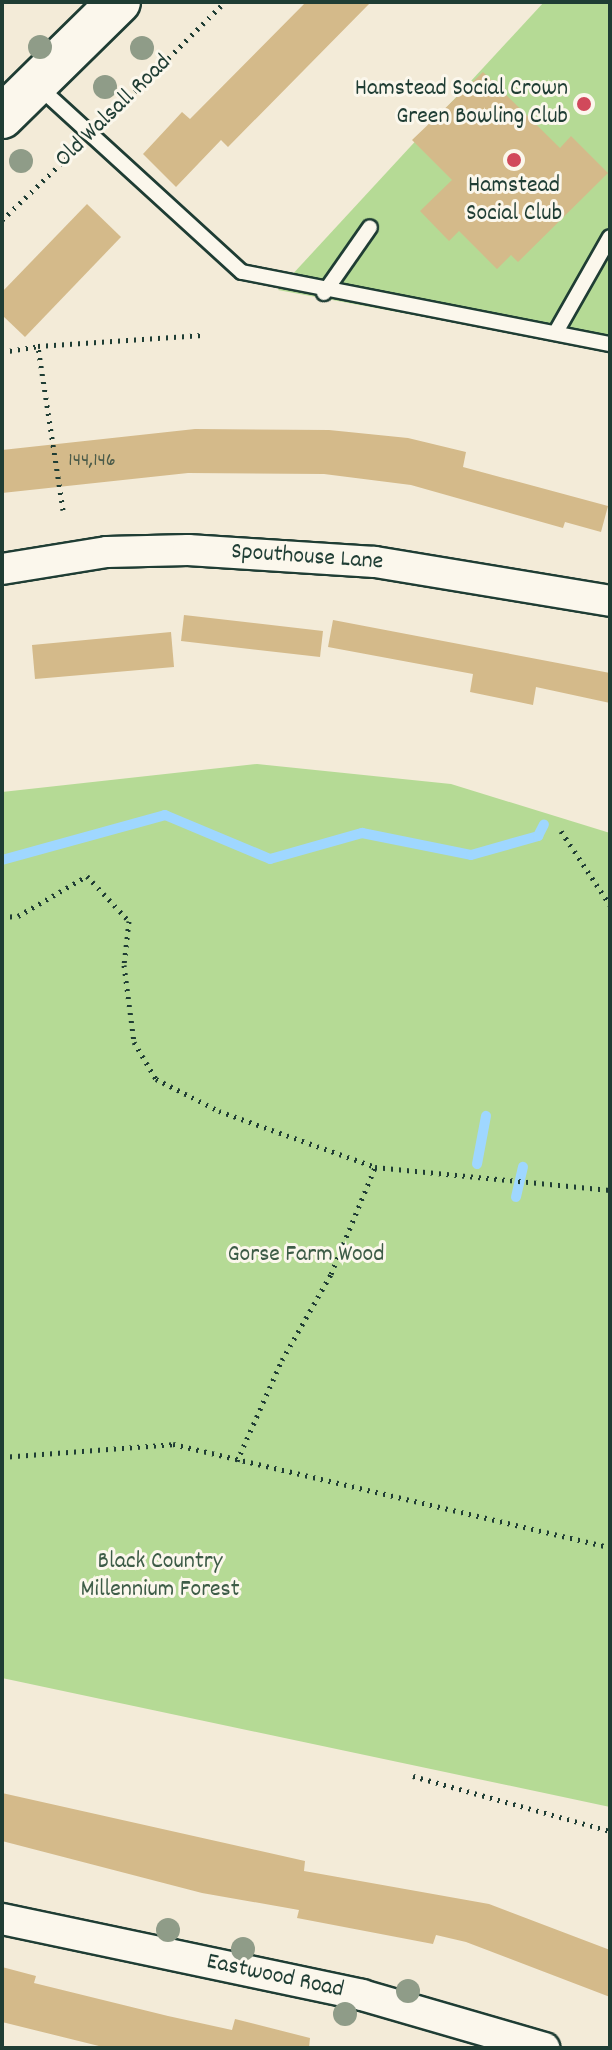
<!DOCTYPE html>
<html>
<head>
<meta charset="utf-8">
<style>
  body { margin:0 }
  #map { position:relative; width:612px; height:2050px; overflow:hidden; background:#f3ebd8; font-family:Dekko,sans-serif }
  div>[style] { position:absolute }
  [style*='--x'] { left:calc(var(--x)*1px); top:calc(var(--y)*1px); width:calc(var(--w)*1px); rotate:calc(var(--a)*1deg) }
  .green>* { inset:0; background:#b5da95 }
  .stream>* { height:10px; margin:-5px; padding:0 5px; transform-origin:5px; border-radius:5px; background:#9fd7ff }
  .building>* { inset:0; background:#d4ba8a }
  .path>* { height:5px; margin-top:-2.5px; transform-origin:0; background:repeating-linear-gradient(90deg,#1f3d34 0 2px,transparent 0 8px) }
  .roads { filter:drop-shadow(2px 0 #1f3d34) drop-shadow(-2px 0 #1f3d34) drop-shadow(0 2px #1f3d34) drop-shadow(0 -2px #1f3d34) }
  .service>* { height:14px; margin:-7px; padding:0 7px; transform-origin:7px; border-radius:7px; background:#fbf7ec }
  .minor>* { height:30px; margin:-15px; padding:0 15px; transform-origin:15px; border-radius:15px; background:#fbf7ec }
  .secondary>* { height:42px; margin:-21px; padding:0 21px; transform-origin:21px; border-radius:21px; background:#fbf7ec }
  .trees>* { width:24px; height:24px; margin:-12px; border-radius:50%; background:#8f9c88 }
  .dots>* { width:22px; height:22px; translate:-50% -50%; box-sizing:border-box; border:4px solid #fbf7ec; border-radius:50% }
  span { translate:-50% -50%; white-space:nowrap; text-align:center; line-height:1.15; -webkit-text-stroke:6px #fbf7ec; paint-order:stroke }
  .number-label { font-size:20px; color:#4c5c4a }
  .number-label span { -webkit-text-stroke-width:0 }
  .poi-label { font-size:24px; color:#1f3d34 }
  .right { translate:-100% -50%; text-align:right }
  .street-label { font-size:24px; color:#1f3d34 }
  .park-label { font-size:24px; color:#3d5c47 }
  .frame { position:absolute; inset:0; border:4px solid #1f3d34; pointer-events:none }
</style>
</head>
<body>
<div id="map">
  <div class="green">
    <div style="clip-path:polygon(544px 2px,610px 2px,610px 351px,278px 290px)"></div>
    <div style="clip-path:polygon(257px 764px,451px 784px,610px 833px,610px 1807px,2px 1678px,2px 792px)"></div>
  </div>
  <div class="stream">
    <div style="--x:2;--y:860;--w:169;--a:-15.4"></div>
    <div style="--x:165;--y:815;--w:114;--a:22.7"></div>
    <div style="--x:270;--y:859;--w:96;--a:-15.8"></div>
    <div style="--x:362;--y:833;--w:111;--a:11.4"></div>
    <div style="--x:471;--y:855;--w:70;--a:-15.8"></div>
    <div style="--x:538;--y:836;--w:13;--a:-63"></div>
    <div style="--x:477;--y:1164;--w:49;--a:-79.4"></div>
    <div style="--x:516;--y:1197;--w:31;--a:-77"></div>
  </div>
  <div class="building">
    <div style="clip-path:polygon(306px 2px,371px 2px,228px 147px,221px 140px,176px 187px,143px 154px,182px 112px,190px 119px)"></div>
    <div style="clip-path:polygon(483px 72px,560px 148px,571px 136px,608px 173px,518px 262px,511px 255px,497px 269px,459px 231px,449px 241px,420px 211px,452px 180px,412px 140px)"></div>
    <div style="clip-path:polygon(87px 204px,121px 237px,25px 337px,2px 315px,2px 292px)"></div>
    <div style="clip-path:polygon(195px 429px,329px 430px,408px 438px,466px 452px,463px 467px,608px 506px,601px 532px,565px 522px,563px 528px,411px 485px,324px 474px,188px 473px,2px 493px,2px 450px)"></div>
    <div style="clip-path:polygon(184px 615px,323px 631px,320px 657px,181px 641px)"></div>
    <div style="clip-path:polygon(333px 620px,610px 673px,610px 703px,536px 687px,533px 705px,470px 692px,473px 674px,328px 647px)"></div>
    <div style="clip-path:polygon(171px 632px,174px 667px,35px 679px,32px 645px)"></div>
    <div style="clip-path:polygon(2px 1793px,305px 1861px,304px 1871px,489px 1904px,610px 1950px,610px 1997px,466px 1942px,436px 1935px,433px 1944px,297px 1918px,299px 1910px,202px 1893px,2px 1841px)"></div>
    <div style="clip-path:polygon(2px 1967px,36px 1976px,34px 1983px,168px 2016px,232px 2030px,235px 2019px,310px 2038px,309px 2048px,107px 2048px,2px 2022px)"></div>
  </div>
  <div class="path">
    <div style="--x:106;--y:120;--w:168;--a:-44.8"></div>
    <div style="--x:2;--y:220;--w:103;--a:-43.8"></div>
    <div style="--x:2;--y:352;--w:36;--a:-9"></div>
    <div style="--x:63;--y:510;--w:166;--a:-98.7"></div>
    <div style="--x:38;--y:346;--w:165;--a:-3.8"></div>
    <div style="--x:561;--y:831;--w:89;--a:56.5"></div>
    <div style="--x:2;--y:917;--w:16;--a:-4"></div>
    <div style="--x:18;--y:916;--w:80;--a:-30.1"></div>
    <div style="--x:87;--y:876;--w:62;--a:47"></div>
    <div style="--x:129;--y:921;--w:44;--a:96.5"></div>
    <div style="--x:124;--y:965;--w:78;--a:82.6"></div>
    <div style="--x:134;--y:1042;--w:43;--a:59.3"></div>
    <div style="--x:156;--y:1079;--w:71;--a:26.9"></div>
    <div style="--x:219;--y:1111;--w:166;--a:19.7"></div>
    <div style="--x:2;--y:1457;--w:171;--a:-4.3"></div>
    <div style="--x:173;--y:1444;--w:449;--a:13.3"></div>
    <div style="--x:237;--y:1461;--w:111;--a:-66"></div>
    <div style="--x:282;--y:1360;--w:99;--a:-60.3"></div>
    <div style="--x:331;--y:1274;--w:116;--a:-67.6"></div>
    <div style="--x:375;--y:1167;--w:236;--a:5.6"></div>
    <div style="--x:413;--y:1776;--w:205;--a:15.6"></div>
  </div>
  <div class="roads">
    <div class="service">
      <div style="--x:38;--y:86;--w:276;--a:42.4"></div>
      <div style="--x:242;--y:272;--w:375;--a:11.1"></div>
      <div style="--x:324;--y:293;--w:80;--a:-55.1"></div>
      <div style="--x:556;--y:332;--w:109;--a:-60.4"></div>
    </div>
    <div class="minor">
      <div style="--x:2;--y:569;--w:106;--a:-9.2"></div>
      <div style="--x:107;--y:552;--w:81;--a:-1.4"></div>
      <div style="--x:188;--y:550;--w:187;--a:3.7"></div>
      <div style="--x:375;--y:562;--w:238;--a:9.4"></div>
      <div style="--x:2;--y:1919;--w:368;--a:11.9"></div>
      <div style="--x:362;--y:1995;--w:190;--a:16.2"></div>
    </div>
    <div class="secondary">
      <div style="--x:2;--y:117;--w:164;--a:-44.5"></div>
    </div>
  </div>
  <div class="trees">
    <div style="left:40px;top:47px"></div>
    <div style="left:142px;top:48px"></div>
    <div style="left:105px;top:87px"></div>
    <div style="left:21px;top:161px"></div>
    <div style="left:168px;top:1930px"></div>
    <div style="left:243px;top:1949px"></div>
    <div style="left:408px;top:1991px"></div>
    <div style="left:345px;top:2014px"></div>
  </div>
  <div class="dots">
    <div style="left:584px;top:104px;background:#d1495b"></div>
    <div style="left:514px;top:160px;background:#d1495b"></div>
  </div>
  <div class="number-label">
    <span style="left:92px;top:461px">144,146</span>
  </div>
  <div class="poi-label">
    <span class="right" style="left:568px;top:104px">Hamstead Social Crown<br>Green Bowling Club</span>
    <span style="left:514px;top:201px">Hamstead<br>Social Club</span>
  </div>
  <div class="street-label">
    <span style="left:114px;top:112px;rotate:-44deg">Old Walsall Road</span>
    <span style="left:307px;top:558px;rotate:4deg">Spouthouse Lane</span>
    <span style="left:275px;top:1977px;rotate:12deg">Eastwood Road</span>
  </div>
  <div class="park-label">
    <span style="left:306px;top:1256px">Gorse Farm Wood</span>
    <span style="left:160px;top:1577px">Black Country<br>Millennium Forest</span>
  </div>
  <div class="frame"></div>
</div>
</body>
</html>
